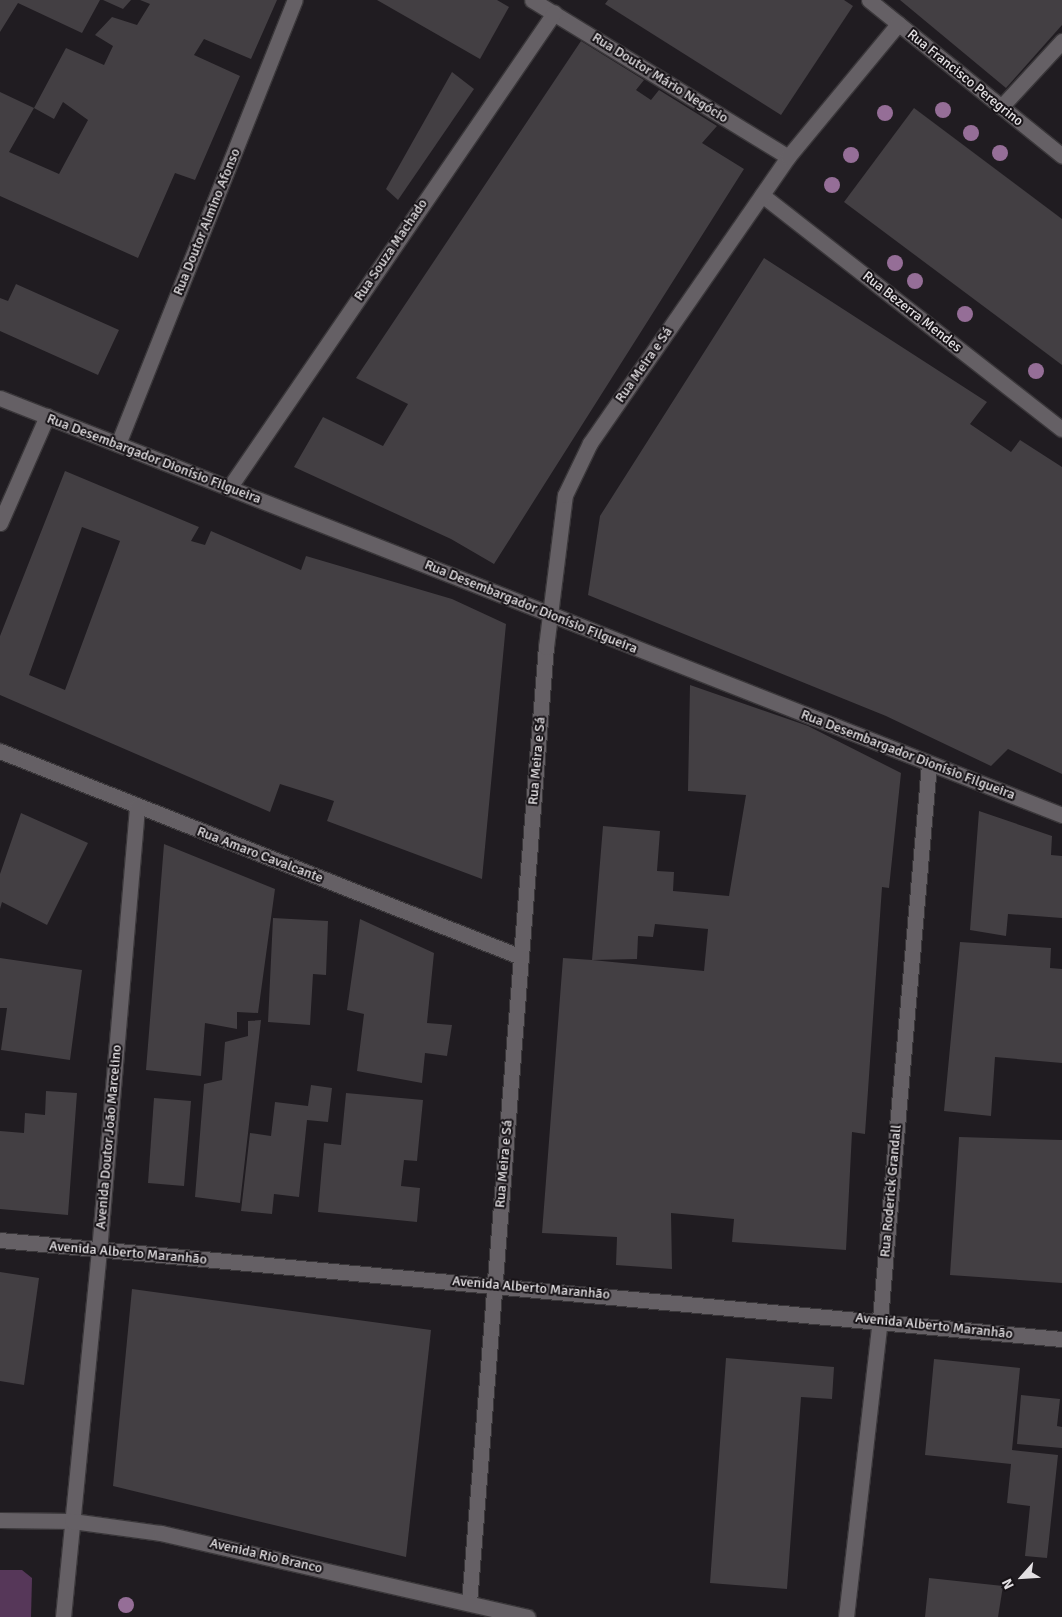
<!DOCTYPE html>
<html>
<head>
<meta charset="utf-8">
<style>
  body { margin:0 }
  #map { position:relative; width:1062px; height:1617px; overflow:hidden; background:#201c21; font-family:Signika,sans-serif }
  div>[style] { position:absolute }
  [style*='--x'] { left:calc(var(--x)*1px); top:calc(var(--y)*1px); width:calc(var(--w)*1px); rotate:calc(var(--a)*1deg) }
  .green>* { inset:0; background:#563759 }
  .building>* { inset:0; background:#433f43 }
  .roads { filter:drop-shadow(1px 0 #3a373a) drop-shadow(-1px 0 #3a373a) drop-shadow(0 1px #3a373a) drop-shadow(0 -1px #3a373a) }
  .minor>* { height:15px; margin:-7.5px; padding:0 7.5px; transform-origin:7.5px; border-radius:7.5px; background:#656065 }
  .tertiary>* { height:15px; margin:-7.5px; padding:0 7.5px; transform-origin:7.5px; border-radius:7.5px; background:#656065 }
  .secondary>* { height:15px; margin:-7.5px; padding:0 7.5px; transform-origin:7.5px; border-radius:7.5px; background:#656065 }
  .trees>* { width:16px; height:16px; margin:-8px; border-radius:50%; background:#956e97 }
  span { translate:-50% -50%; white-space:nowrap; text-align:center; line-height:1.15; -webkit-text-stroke:4px #171317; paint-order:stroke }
  .street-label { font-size:14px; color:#e3e0e3 }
  .north { position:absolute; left:997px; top:1552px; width:50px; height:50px; -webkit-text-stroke:4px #171317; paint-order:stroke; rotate:244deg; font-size:14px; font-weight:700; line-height:20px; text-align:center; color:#e3e0e3 }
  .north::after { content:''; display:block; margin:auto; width:18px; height:22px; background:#e3e0e3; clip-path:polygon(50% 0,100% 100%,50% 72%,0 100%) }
</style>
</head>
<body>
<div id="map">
  <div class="green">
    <div style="clip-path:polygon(0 1570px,22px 1570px,32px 1578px,31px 1617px,0 1617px)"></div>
  </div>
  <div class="building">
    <div style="clip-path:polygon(0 0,100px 0,82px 33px,18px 3px,0 32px)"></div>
    <div style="clip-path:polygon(103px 0,131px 0,123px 9px)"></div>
    <div style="clip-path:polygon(140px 0,277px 0,251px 59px,204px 39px,194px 55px,240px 76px,195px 180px,175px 173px,138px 258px,0 196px,0 92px,34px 108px,9px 152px,59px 174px,88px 120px,63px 102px,54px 119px,34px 108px,66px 48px,104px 65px,113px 46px,95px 35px,112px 17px,137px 25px,150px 4px)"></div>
    <div style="clip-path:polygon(377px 0,497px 0,509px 7px,480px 59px)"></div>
    <div style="clip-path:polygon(608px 0,844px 0,853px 6px,781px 115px,605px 4px)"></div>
    <div style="clip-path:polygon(900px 0,1062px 0,1062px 25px,1006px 88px)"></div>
    <div style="clip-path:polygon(581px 41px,644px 80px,636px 90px,651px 100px,659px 90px,717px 126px,702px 143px,744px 169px,494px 564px,451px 539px,294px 467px,323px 417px,383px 446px,408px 404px,356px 378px)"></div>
    <div style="clip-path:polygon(452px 72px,474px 89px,398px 200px,386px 189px)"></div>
    <div style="clip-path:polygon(914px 108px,1062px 219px,1062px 365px,844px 202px)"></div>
    <div style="clip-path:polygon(764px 258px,987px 402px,970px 424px,1011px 452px,1020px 440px,1062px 467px,1062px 774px,1008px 749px,991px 766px,886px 716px,588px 595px,600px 516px)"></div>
    <div style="clip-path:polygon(16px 284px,119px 330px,98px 375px,0 331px,0 298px,8px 301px)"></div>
    <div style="clip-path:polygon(evenodd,65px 471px,199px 527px,191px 541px,205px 545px,211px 531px,301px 570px,306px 556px,452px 599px,506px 624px,482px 879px,327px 821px,334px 801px,280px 784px,270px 812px,0 695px,0 636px,65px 471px,82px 527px,120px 541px,65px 690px,29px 675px,82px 527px)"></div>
    <div style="clip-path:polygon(evenodd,690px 685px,808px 726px,901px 773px,889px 888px,882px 887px,865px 1134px,852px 1132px,846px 1250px,732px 1242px,734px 1219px,671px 1213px,672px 1269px,616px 1265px,617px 1237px,542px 1233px,563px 958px,592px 960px,603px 826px,660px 831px,657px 871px,674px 872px,673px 891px,729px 896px,746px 795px,688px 791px,690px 685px,655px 924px,708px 929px,704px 971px,592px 960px,637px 959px,638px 936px,653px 937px,655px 924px)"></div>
    <div style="clip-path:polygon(979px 811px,1052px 836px,1051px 855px,1062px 856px,1062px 918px,1008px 914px,1006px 936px,970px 930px)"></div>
    <div style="clip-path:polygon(21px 813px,88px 843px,47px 925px,2px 902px,0 909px,0 874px)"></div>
    <div style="clip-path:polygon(164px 844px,275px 889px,258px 1013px,237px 1012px,237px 1029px,205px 1023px,201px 1076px,146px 1070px)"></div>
    <div style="clip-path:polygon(273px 918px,328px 921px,326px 975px,313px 974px,310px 1025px,268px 1022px)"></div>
    <div style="clip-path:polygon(360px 919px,434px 953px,427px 1023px,452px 1025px,447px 1056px,425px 1053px,422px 1083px,357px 1071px,364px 1014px,347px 1010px)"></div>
    <div style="clip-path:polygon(960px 942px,1051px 948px,1050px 968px,1062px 969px,1062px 1063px,995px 1057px,991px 1116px,944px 1111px)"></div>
    <div style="clip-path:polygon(0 958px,82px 970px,70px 1060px,1px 1050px,7px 1008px,0 1008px)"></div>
    <div style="clip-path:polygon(261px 1020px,240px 1203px,195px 1197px,204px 1084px,222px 1080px,225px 1042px,248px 1036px,248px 1021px)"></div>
    <div style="clip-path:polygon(311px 1085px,332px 1088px,328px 1122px,307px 1120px,299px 1197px,274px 1194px,272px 1214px,241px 1211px,250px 1133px,271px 1136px,275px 1102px,308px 1106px)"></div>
    <div style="clip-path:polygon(46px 1091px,77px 1093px,68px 1215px,0 1209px,0 1131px,24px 1133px,25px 1113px,45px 1115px)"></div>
    <div style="clip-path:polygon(346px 1093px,423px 1100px,417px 1161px,404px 1160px,401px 1186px,420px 1188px,417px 1222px,318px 1212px,324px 1143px,341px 1145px)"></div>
    <div style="clip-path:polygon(154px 1098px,191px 1101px,184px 1186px,148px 1183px)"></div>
    <div style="clip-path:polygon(959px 1137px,1062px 1140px,1062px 1283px,950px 1275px)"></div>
    <div style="clip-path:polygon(0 1272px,39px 1278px,24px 1385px,0 1381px)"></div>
    <div style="clip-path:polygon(132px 1289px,431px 1330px,406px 1557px,113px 1486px)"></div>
    <div style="clip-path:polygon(726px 1358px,834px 1367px,832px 1399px,801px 1397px,787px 1589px,710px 1583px)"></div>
    <div style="clip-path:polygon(934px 1359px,1020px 1368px,1012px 1450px,1058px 1455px,1047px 1558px,1025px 1556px,1030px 1506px,1007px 1503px,1011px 1464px,925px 1455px)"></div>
    <div style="clip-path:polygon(1021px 1395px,1060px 1399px,1057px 1426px,1062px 1427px,1062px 1448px,1017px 1444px)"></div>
    <div style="clip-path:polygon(929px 1578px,1003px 1586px,998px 1617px,925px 1617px)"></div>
  </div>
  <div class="roads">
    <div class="minor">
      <div style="--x:532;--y:0;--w:300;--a:31.5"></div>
      <div style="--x:869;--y:0;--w:248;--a:38.9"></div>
      <div style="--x:1001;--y:107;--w:90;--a:-47.3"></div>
      <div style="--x:762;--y:195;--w:380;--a:38"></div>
      <div style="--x:0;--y:398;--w:1141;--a:21.44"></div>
      <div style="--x:118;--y:444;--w:478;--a:-68.3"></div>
      <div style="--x:229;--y:488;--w:576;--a:-55.62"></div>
      <div style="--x:0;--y:523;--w:117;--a:-66.3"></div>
      <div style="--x:0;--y:751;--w:560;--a:21.57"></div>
      <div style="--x:99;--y:1251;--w:446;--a:-85.1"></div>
      <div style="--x:469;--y:1603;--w:959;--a:-85.4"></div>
      <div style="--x:546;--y:647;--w:153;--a:-82.9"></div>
      <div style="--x:565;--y:495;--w:58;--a:-64.3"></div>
      <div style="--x:590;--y:443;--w:348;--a:-55.3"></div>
      <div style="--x:788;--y:157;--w:173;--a:-50.4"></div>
      <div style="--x:846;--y:1617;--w:300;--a:-83.5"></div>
      <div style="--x:880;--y:1319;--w:556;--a:-84.95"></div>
    </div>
    <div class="tertiary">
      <div style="--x:63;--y:1617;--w:368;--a:-84.4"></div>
    </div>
    <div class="secondary">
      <div style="--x:0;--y:1240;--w:1067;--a:5.33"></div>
      <div style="--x:0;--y:1520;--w:72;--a:0.8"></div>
      <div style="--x:72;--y:1521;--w:90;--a:7.7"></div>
      <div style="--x:161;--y:1533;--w:376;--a:12.9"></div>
    </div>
  </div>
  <div class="trees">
    <div style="left:943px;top:110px"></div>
    <div style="left:885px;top:113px"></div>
    <div style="left:971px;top:133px"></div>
    <div style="left:1000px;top:153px"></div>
    <div style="left:851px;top:155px"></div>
    <div style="left:832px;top:185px"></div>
    <div style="left:895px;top:263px"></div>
    <div style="left:915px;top:281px"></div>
    <div style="left:965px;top:314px"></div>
    <div style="left:1036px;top:371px"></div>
    <div style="left:126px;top:1605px"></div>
  </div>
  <div class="street-label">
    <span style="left:660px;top:78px;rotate:32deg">Rua Doutor Mário Negócio</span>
    <span style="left:965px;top:78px;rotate:39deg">Rua Francisco Peregrino</span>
    <span style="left:207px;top:222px;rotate:-68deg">Rua Doutor Almino Afonso</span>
    <span style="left:391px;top:250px;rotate:-56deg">Rua Souza Machado</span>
    <span style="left:912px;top:312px;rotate:38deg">Rua Bezerra Mendes</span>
    <span style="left:644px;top:365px;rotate:-55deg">Rua Meira e Sá</span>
    <span style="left:154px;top:459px;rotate:21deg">Rua Desembargador Dionísio Filgueira</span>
    <span style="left:531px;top:607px;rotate:22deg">Rua Desembargador Dionísio Filgueira</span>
    <span style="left:908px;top:755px;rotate:21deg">Rua Desembargador Dionísio Filgueira</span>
    <span style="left:537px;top:761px;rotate:-85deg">Rua Meira e Sá</span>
    <span style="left:260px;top:855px;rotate:21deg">Rua Amaro Cavalcante</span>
    <span style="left:109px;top:1137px;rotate:-85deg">Avenida Doutor João Marcelino</span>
    <span style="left:504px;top:1164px;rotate:-85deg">Rua Meira e Sá</span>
    <span style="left:891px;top:1191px;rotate:-85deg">Rua Roderick Grandall</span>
    <span style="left:128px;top:1253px;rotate:5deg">Avenida Alberto Maranhão</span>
    <span style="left:531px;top:1288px;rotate:5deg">Avenida Alberto Maranhão</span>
    <span style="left:934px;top:1326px;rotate:6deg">Avenida Alberto Maranhão</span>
    <span style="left:266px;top:1556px;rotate:13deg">Avenida Rio Branco</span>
  </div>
  <div class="north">N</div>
</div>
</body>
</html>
